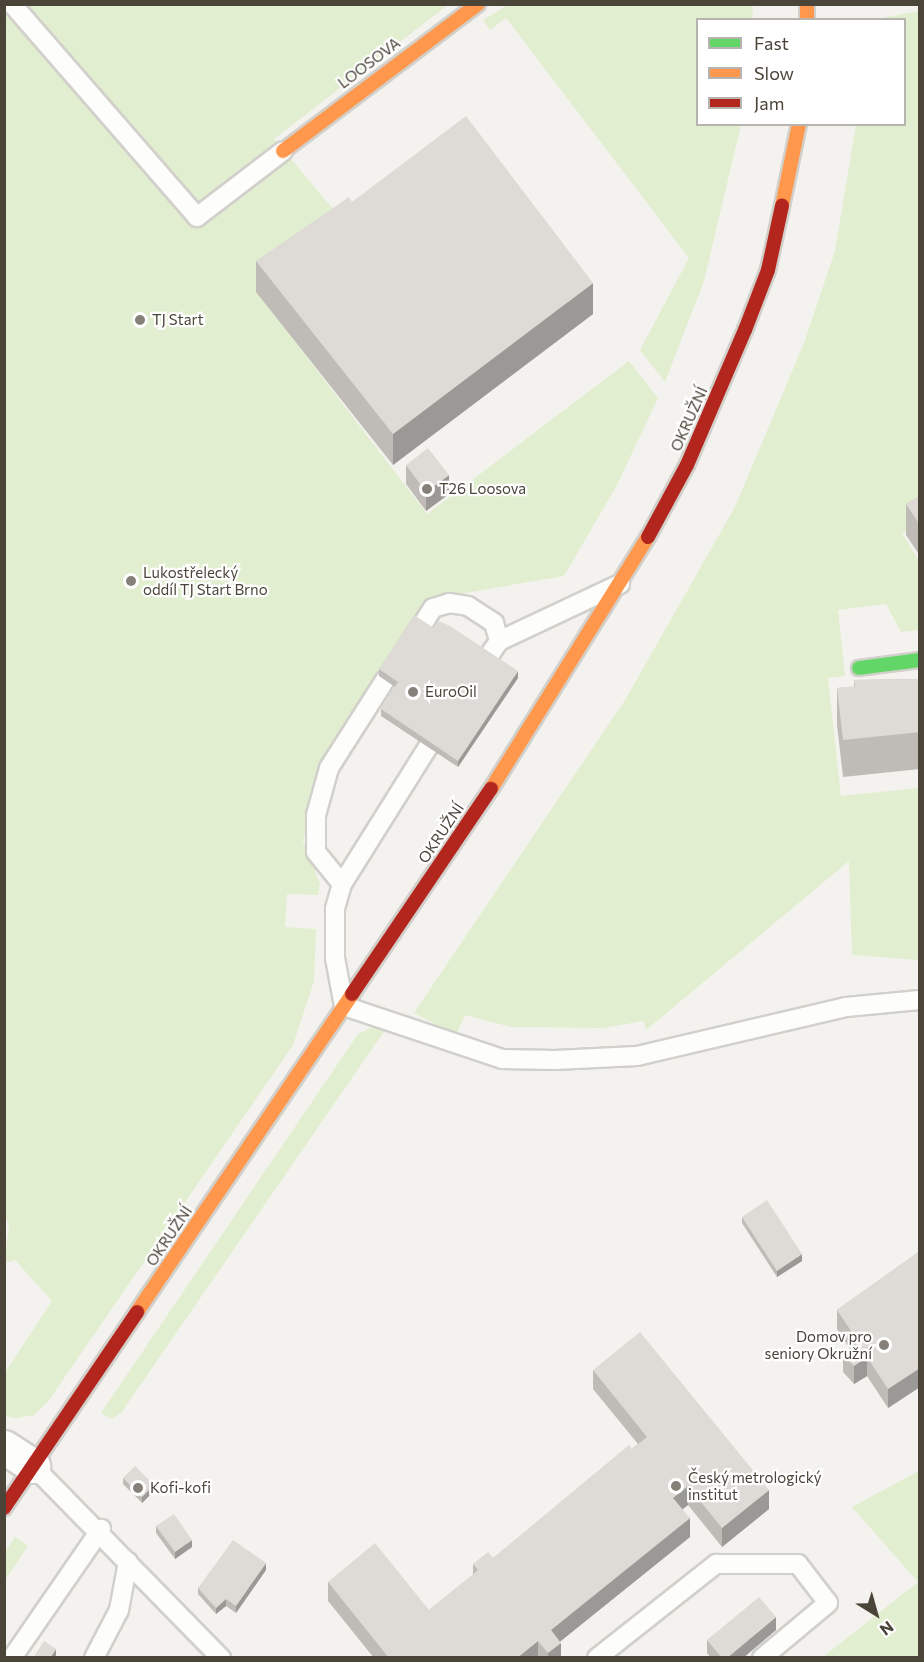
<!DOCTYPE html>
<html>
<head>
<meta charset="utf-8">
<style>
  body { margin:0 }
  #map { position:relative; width:924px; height:1662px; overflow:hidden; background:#f4f2ee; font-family:Commissioner,sans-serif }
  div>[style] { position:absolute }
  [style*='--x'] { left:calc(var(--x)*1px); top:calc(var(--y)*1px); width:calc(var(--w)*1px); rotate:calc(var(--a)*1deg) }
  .green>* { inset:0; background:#e1eecf }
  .roads { filter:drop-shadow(2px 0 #d2d0cb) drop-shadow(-2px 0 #d2d0cb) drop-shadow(0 2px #d2d0cb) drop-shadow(0 -2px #d2d0cb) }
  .lane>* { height:18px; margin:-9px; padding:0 9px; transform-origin:9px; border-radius:9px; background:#fdfdfc }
  .street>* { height:33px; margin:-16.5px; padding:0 16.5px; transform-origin:16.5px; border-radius:16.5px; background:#fdfdfc }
  .fast>* { height:14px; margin:-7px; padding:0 7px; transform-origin:7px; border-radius:7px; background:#63d668 }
  .slow>* { height:14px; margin:-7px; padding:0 7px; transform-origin:7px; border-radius:7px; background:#ff974d }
  .jam>* { height:14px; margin:-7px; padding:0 7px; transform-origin:7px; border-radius:7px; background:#b3261e }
  .wall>* { inset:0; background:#bfbcb8 }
  .shaded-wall>* { inset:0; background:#9b9996 }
  .building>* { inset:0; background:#dedbd6 }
  .dots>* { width:16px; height:16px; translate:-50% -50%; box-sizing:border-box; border:3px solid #fff; border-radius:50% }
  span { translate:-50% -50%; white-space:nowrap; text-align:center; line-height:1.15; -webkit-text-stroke:4.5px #fff; paint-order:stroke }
  .street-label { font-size:15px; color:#4b4439 }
  .poi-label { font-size:15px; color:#4b4439 }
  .left { translate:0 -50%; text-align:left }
  .right { translate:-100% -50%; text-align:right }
  .frame { position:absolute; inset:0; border:6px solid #4b4439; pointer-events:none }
  .legend { position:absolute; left:696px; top:18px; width:210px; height:108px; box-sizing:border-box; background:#fff; border:2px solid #b7b4b0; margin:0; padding:8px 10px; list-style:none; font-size:18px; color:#4b4439 }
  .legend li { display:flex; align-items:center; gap:12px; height:30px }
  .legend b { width:30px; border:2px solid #b7b4b0 }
  .north { position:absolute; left:846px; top:1584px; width:60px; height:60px; -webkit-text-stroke:4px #fff; paint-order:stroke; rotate:143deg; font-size:16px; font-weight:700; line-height:24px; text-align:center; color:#4b4439 }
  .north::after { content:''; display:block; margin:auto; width:21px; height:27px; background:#4b4439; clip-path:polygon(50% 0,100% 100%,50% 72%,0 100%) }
</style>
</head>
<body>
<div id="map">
  <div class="green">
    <div style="clip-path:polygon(5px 5px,448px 5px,274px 139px,349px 228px,257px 292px,427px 514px,629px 361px,658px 398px,617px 485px,564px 576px,430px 599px,322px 765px,303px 841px,320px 884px,318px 895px,287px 894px,285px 927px,316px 929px,314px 981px,293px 1045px,47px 1403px,34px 1415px,16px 1418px,5px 1416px,4px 1374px,52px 1301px,15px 1260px,4px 1263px,9px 1226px,4px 1213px)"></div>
    <div style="clip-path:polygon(508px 5px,753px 5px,752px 19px,698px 20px,698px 124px,741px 125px,704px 281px,665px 382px,640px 350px,689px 258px,506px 18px,490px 30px,483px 20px)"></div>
    <div style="clip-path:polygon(919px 11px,920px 522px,902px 533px,919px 561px,919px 630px,901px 632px,886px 604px,838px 610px,845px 676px,828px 678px,841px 796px,919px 788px,919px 960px,852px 955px,849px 861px,646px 1030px,644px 1021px,603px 1028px,511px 1027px,465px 1015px,456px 1035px,414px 1013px,625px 700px,735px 507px,804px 343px,835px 251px,856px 125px,904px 124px,904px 20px,876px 19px)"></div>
    <div style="clip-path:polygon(371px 1028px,385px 1030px,121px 1413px,112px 1419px,101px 1413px,358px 1034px)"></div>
    <div style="clip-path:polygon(919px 1471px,919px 1657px,823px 1657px,918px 1582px,852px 1507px)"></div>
    <div style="clip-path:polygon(15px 1537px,28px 1546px,5px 1580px,5px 1552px)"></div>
  </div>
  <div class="roads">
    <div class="lane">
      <div style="--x:12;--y:4;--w:282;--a:49"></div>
      <div style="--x:197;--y:217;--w:108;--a:-37.5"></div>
      <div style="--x:421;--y:627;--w:22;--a:-58"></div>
      <div style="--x:433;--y:608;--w:17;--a:-17"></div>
      <div style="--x:449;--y:603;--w:19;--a:9"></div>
      <div style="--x:468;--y:606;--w:31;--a:33"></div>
      <div style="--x:494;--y:623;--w:19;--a:74"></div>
      <div style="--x:488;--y:657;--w:19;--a:-55"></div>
      <div style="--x:499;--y:641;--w:134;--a:-25.2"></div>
      <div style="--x:428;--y:747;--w:162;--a:122.1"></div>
      <div style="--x:342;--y:884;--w:26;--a:106"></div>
      <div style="--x:335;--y:909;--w:49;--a:90"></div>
      <div style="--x:335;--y:958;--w:49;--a:79.4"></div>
      <div style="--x:344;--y:1006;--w:167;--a:18.5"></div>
      <div style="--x:502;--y:1059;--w:53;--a:1.1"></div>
      <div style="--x:555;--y:1060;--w:82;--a:-2.8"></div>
      <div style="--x:637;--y:1056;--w:215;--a:-13.2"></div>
      <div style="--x:846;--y:1007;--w:74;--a:-5.4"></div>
      <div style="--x:342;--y:884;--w:41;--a:-129.1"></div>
      <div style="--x:316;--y:852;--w:37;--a:-90"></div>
      <div style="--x:316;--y:815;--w:49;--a:-74.5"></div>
      <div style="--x:329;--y:768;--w:104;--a:-57.5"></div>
      <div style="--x:33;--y:1466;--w:269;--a:45.6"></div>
      <div style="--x:12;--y:1658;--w:157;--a:-55.4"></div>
      <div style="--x:94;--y:1658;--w:54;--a:-62.5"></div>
      <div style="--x:119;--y:1610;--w:49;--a:-79.4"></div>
      <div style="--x:597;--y:1658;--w:152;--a:-38.3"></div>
      <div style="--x:716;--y:1564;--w:82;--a:0"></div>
      <div style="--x:798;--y:1564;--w:49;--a:52.4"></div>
      <div style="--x:828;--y:1603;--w:86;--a:140.2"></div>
    </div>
    <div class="street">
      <div style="--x:4;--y:1447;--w:35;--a:33"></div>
    </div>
    <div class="fast">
      <div style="--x:859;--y:668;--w:62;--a:-7.5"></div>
    </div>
    <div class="slow">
      <div style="--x:807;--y:4;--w:16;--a:90"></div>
      <div style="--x:283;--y:151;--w:244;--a:-37"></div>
      <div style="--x:782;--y:206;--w:84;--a:-78.3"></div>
      <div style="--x:491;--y:789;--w:297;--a:-58.1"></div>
      <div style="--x:137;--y:1312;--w:384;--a:-55.9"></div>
    </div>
    <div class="jam">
      <div style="--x:648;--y:537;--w:82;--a:-61.6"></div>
      <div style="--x:687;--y:465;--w:147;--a:-66.8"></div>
      <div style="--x:745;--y:330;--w:64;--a:-69"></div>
      <div style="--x:768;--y:270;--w:66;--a:-77.7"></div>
      <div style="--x:352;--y:994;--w:248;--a:-55.9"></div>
      <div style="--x:4;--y:1508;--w:237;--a:-55.8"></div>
    </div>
  </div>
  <div class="wall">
    <div style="clip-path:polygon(352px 202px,593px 314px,393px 465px,256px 292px,256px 261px)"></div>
    <div style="clip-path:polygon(406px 465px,449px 494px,426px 511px,406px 484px)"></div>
    <div style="clip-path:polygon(920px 496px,920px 556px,906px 535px,906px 504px)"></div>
    <div style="clip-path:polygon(434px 628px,518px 678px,458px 767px,381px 716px,381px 709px,395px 687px,379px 676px,379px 669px)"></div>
    <div style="clip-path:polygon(920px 679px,920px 769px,843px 777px,837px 725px,837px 688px,854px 687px,854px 680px)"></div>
    <div style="clip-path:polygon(742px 1217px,802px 1261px,777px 1277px,742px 1223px)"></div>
    <div style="clip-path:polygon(920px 1251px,920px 1387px,888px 1408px,867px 1376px,854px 1384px,843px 1372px,843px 1354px,850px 1349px,837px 1329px,837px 1310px)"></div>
    <div style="clip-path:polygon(593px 1370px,769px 1509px,722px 1547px,688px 1505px,682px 1509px,690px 1537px,560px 1641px,561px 1658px,374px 1658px,328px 1601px,328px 1582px,429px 1610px,473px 1575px,473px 1564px,493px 1558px,638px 1444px,593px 1389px)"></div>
    <div style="clip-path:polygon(123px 1478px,154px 1491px,142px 1503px,123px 1484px)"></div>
    <div style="clip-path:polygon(156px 1526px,192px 1547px,175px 1559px,156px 1533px)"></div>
    <div style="clip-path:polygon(266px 1570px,236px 1613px,226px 1606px,216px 1614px,198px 1594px,198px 1588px)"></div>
    <div style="clip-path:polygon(776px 1630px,743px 1658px,711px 1658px,707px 1653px,707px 1640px)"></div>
  </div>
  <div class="shaded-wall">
    <div style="clip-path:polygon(593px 283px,593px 314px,393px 465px,393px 434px)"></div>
    <div style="clip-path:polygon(449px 475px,449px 494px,426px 511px,426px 492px)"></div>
    <div style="clip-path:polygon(518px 671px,518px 678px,458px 767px,458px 761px)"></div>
    <div style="clip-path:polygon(802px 1254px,802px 1261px,777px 1277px,777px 1271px)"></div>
    <div style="clip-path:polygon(867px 1357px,867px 1376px,854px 1384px,854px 1366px)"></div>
    <div style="clip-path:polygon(920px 1368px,920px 1387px,888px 1408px,888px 1389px)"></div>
    <div style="clip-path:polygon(154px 1485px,154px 1491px,142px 1503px,142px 1497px)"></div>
    <div style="clip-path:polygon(688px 1486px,688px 1505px,673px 1517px,673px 1498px)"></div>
    <div style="clip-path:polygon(769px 1490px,769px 1509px,722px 1547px,722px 1528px)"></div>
    <div style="clip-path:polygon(690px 1518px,690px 1537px,551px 1649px,551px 1630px)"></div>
    <div style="clip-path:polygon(192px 1540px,192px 1547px,175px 1559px,175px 1552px)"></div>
    <div style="clip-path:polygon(266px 1563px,266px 1570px,236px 1613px,236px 1606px)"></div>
    <div style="clip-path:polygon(226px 1599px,226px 1606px,216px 1614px,216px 1608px)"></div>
    <div style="clip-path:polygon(776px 1617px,776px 1630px,743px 1658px,727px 1658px)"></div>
    <div style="clip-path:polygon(538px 1641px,538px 1658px,517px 1658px)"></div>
    <div style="clip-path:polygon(561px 1643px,561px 1658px,548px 1658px,548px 1653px)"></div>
    <div style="clip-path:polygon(56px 1649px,56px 1655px,55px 1658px,50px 1658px)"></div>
  </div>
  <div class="building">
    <div style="clip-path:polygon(466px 116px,593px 283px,393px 434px,256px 261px,349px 197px,352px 202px)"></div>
    <div style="clip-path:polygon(428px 448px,449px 475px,426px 492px,406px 465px)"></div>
    <div style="clip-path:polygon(920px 496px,920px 525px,906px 504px)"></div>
    <div style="clip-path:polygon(414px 615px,434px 628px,439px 621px,450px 626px,518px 671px,458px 761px,381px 709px,398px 682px,379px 669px)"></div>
    <div style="clip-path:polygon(920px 679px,920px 732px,843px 740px,837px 688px,855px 686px,854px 680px)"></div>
    <div style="clip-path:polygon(767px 1200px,802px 1254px,777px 1271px,742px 1217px)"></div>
    <div style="clip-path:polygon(920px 1251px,920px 1368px,888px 1389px,867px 1357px,854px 1366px,843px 1354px,859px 1343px,837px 1310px)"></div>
    <div style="clip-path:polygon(640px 1332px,769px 1490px,722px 1528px,688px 1486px,673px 1498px,690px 1518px,551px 1630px,561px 1643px,548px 1653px,538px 1641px,517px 1658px,389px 1658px,328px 1582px,375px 1543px,429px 1610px,478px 1570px,473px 1564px,488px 1552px,493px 1558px,629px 1445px,632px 1449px,647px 1437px,593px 1370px)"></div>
    <div style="clip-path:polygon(135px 1466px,154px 1485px,142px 1497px,123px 1478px)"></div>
    <div style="clip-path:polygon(174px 1514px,192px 1540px,175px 1552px,156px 1526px)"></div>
    <div style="clip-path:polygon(233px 1540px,266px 1563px,236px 1606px,226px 1599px,216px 1608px,198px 1588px)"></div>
    <div style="clip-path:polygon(759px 1597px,776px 1617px,727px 1658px,722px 1658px,707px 1640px)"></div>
    <div style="clip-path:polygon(44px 1641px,56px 1649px,50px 1658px,33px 1658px)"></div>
  </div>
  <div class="dots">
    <div style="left:140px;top:320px;background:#868178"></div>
    <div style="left:427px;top:489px;background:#868178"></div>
    <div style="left:131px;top:581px;background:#868178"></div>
    <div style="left:413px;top:692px;background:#868178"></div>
    <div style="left:884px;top:1345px;background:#868178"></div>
    <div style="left:676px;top:1486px;background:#868178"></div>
    <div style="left:138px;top:1488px;background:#868178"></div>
  </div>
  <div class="street-label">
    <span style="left:369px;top:63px;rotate:-37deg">LOOSOVA</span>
    <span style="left:689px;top:419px;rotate:-66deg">OKRUŽNÍ</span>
    <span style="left:441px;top:833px;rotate:-56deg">OKRUŽNÍ</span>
    <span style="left:169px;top:1236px;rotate:-56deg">OKRUŽNÍ</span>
  </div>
  <div class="poi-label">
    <span class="left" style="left:152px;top:320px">TJ Start</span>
    <span class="left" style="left:439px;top:489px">T26 Loosova</span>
    <span class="left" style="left:143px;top:581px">Lukostřelecký<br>oddíl TJ Start Brno</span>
    <span class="left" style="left:425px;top:692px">EuroOil</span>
    <span class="right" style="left:872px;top:1345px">Domov pro<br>seniory Okružní</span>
    <span class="left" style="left:688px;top:1486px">Český metrologický<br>institut</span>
    <span class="left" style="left:150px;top:1488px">Kofi-kofi</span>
  </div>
  <div class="frame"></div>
  <ul class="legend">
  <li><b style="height:8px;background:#63d668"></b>Fast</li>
  <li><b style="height:8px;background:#ff974d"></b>Slow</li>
  <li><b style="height:8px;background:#b3261e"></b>Jam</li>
  </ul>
  <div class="north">N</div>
</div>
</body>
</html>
